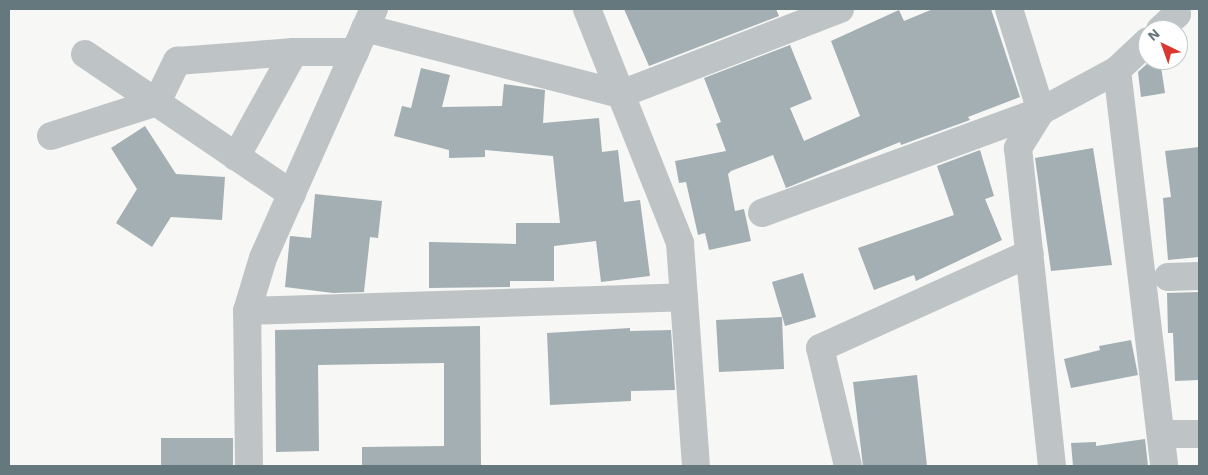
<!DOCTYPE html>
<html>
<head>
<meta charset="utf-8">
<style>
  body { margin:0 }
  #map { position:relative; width:1208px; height:475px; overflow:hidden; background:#f7f7f5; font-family:"Work Sans",sans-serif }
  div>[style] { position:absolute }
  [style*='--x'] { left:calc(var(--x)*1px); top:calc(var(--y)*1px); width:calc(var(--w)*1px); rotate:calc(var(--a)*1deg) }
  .building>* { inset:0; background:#a3afb2 }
  .minor>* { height:28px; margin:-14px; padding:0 14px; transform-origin:14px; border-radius:14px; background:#bec4c6 }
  span { translate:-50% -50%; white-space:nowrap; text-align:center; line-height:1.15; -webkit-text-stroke:5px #fff; paint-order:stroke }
  .frame { position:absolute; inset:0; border:10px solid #64787e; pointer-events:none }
  .north { position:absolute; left:1138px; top:20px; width:50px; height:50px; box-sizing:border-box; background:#fff; border:1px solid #c1c9cb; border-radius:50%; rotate:318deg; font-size:14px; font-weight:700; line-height:20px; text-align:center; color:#64787e }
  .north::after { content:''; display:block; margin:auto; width:18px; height:22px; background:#db3731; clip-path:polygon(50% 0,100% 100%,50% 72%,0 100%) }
</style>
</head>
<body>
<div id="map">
  <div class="building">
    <div style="clip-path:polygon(624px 9px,776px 9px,779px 16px,649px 66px)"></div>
    <div style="clip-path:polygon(933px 9px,991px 9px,1020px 97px,968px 117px,970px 120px,901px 145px,900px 142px,786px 188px,773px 155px,731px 171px,728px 174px,735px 211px,744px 209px,751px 241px,709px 250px,705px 233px,698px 235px,686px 182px,679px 183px,675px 161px,726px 151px,716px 124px,721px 122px,704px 78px,790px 45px,812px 99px,790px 108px,804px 141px,860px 116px,831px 41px,899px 10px,904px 21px)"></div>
    <div style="clip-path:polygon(1160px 60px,1165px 93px,1141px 97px,1138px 72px,1149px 62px)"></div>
    <div style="clip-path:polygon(421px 68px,450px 75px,442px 107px,502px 106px,504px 84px,545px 90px,543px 123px,599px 118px,602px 152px,618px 150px,624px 202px,640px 200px,650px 276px,601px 282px,596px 241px,554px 246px,554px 281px,510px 281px,510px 287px,429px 288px,429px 242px,516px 244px,516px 223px,560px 223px,553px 156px,485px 150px,485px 157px,449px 158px,449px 150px,394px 136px,402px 106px,411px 108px)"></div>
    <div style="clip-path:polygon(145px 126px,176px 174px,225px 177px,222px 220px,171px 217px,152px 247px,116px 223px,137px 189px,111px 148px)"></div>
    <div style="clip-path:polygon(1199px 147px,1199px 257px,1168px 260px,1163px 198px,1171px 197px,1165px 151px)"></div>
    <div style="clip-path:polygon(1093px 148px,1112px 265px,1051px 271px,1035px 158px)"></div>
    <div style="clip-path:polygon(980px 150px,994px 196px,985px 199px,1002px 240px,916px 281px,914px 275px,874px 290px,858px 248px,954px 215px,937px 166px)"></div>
    <div style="clip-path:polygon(315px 194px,382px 201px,378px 238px,370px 237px,364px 292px,333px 293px,285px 287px,290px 236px,311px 238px)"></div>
    <div style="clip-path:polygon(803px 273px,816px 317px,785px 326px,772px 282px)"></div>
    <div style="clip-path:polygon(1199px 292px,1199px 380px,1175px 381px,1173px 333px,1168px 333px,1167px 293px)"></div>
    <div style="clip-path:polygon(782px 317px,784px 369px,719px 372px,716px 320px)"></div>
    <div style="clip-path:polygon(480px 326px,481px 466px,362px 466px,362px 447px,444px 446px,444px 363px,318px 365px,319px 451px,276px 452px,275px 330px)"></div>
    <div style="clip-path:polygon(630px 328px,630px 331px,671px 330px,675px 390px,631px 391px,631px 401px,550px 405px,547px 333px)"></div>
    <div style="clip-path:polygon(1131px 340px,1138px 375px,1071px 388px,1064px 359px,1100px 350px,1099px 346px)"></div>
    <div style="clip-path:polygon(917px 375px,927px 466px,863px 466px,853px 382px)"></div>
    <div style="clip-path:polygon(161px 438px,233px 438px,233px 466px,161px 466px)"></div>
    <div style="clip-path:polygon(1145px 439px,1148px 466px,1073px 466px,1071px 443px,1096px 442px,1096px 446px)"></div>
  </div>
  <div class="minor">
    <div style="--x:587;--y:9;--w:252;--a:68.3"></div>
    <div style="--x:680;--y:243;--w:224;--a:85.9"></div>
    <div style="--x:1009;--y:9;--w:107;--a:72.6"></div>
    <div style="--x:1041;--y:111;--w:44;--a:121.9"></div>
    <div style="--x:1018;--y:148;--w:320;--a:83.9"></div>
    <div style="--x:365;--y:28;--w:264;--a:14.5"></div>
    <div style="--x:621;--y:94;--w:235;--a:-21.2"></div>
    <div style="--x:1160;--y:30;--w:23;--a:-43"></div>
    <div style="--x:1177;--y:14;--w:5;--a:-112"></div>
    <div style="--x:85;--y:54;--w:250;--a:34.1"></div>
    <div style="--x:1117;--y:70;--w:399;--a:83.2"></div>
    <div style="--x:51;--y:136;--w:111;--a:-17.8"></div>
    <div style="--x:157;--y:102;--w:46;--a:-64"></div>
    <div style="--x:177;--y:61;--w:117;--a:-4.4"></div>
    <div style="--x:294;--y:52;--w:61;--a:0"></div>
    <div style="--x:236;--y:157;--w:120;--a:-61.1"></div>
    <div style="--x:762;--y:213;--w:297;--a:-20.1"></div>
    <div style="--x:1041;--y:111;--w:86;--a:-28.3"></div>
    <div style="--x:1117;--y:70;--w:42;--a:-43.1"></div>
    <div style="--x:1168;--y:277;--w:31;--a:-2"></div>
    <div style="--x:247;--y:311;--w:437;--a:-1.8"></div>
    <div style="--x:1161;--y:434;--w:38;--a:0"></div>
    <div style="--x:249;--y:466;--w:155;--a:-90.7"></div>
    <div style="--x:247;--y:311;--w:55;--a:-73.2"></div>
    <div style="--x:263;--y:258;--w:273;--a:-66"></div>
    <div style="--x:848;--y:466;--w:121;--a:-103.3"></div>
    <div style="--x:820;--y:348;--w:230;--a:-24.3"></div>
  </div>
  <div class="frame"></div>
  <div class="north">N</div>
</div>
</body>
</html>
